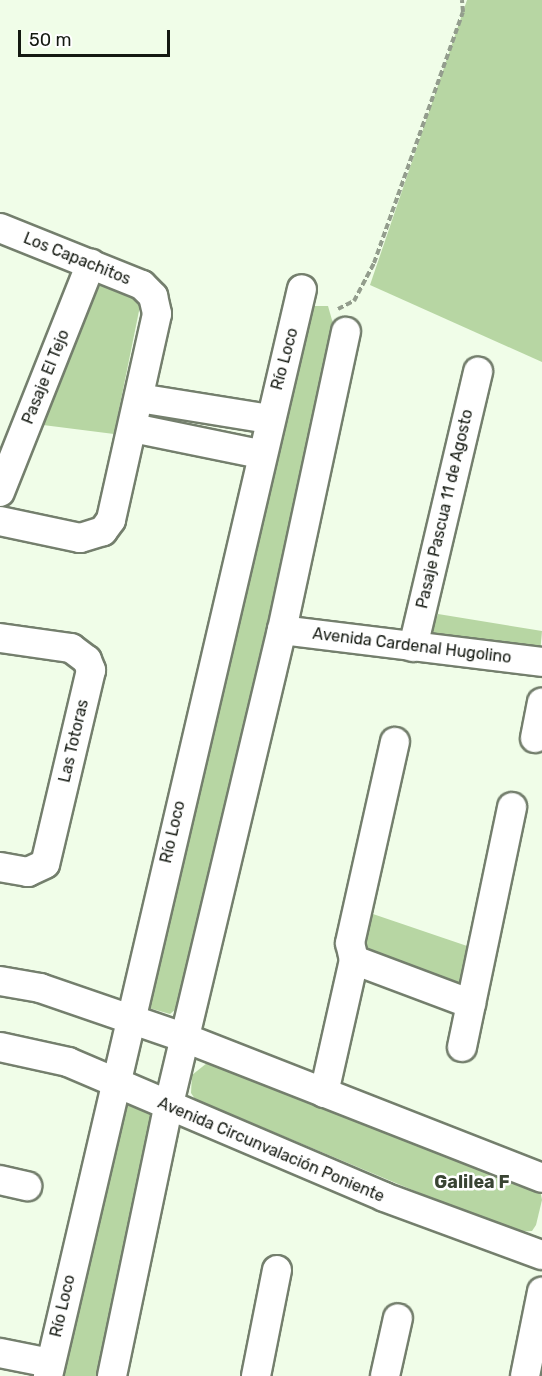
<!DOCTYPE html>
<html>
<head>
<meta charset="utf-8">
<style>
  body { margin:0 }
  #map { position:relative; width:542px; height:1376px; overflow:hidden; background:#f0fde8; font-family:Rubik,sans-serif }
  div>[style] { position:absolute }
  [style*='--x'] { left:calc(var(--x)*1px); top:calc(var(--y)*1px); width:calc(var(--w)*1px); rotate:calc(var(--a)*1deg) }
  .green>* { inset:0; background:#b7d6a3 }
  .path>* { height:4px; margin-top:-2px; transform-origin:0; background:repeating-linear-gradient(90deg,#939d8d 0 6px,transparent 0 9px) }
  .roads { filter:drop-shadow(2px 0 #747f6d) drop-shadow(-2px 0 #747f6d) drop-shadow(0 2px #747f6d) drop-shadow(0 -2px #747f6d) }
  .minor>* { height:28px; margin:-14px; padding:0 14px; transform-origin:14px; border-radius:14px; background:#fff }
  span { translate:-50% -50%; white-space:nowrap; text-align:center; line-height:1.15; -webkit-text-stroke:5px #fff; paint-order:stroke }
  .street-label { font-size:16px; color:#141911 }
  .neighbourhood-label { font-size:18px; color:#394433; font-weight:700 }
  .scale { position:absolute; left:18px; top:30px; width:152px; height:27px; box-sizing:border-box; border:3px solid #141911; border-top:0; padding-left:8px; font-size:18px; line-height:21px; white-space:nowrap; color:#141911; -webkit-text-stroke:4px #fff; paint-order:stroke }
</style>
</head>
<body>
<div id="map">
  <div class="green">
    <div style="clip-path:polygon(467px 0,542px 0,542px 362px,370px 285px)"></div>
    <div style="clip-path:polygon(93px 283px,123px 288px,140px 306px,114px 434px,43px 425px)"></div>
    <div style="clip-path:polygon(312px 306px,328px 306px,334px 327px,182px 1004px,170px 1014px,149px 1008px,141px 996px)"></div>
    <div style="clip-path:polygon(438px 614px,542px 631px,540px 653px,428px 643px)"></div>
    <div style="clip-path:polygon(370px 913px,470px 947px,464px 990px,362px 950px)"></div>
    <div style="clip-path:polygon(207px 1063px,540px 1189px,542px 1200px,536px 1225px,532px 1231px,513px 1232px,195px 1099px,191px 1093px,192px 1075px)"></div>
    <div style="clip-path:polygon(124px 1100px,153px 1112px,99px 1376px,64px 1376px,119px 1103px)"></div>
  </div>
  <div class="path">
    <div style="--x:338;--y:309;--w:18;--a:-27"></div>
    <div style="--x:354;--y:301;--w:43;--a:-62.2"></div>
    <div style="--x:374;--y:263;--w:266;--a:-70.5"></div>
    <div style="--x:463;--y:12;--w:12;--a:-95"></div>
  </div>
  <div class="roads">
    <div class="minor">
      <div style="--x:0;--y:228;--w:153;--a:21.9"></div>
      <div style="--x:142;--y:285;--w:16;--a:45"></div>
      <div style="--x:153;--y:296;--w:18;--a:77"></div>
      <div style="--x:157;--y:314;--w:211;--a:102.6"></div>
      <div style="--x:111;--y:520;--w:14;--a:126"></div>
      <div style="--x:103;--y:531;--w:24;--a:163"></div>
      <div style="--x:80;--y:538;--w:82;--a:-168"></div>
      <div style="--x:139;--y:398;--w:131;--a:9.2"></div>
      <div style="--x:133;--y:428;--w:130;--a:11.6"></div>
      <div style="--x:0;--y:492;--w:246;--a:-68.3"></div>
      <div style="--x:282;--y:630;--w:262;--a:7"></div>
      <div style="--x:0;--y:638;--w:72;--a:8"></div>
      <div style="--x:71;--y:648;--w:20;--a:37"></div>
      <div style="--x:87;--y:660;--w:11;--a:68"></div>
      <div style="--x:91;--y:670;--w:199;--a:103.3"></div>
      <div style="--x:45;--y:864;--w:19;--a:155"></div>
      <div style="--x:28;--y:872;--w:28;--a:-170"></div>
      <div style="--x:413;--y:647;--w:283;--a:-76.7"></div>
      <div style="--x:535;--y:738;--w:36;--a:-79"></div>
      <div style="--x:354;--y:960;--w:125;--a:20.6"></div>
      <div style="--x:0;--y:981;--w:41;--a:9.9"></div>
      <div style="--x:40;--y:988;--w:153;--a:19"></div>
      <div style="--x:185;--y:1038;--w:383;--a:21.4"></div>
      <div style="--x:0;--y:1047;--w:70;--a:12.4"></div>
      <div style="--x:68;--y:1062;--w:344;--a:23.1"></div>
      <div style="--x:384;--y:1197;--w:168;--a:20.2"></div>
      <div style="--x:462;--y:1047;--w:245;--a:-78.2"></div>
      <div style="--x:324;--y:1093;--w:136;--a:-77.3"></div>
      <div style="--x:354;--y:960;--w:17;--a:-103"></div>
      <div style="--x:350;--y:943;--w:206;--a:-77.4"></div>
      <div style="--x:0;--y:1180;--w:28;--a:13"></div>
      <div style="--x:0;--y:1353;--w:51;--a:11.3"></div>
      <div style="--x:48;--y:1376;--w:1116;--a:-76.85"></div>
      <div style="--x:112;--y:1376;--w:274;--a:-78.2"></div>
      <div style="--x:168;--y:1108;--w:491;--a:-76.6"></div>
      <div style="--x:282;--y:630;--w:305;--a:-77.9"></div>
      <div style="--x:256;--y:1376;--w:108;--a:-78.8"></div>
      <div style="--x:385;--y:1376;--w:59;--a:-77.4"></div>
      <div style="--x:525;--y:1376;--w:86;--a:-78.6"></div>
    </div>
  </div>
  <div class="street-label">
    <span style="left:77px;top:259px;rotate:22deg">Los Capachitos</span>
    <span style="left:285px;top:359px;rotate:-75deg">Río Loco</span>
    <span style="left:46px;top:377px;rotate:-68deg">Pasaje El Tejo</span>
    <span style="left:445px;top:509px;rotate:-77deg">Pasaje Pascua 11 de Agosto</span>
    <span style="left:412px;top:646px;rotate:7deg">Avenida Cardenal Hugolino</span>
    <span style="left:74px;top:741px;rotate:-77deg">Las Totoras</span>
    <span style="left:173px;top:832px;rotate:-77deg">Río Loco</span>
    <span style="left:271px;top:1150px;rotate:23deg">Avenida Circunvalación Poniente</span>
    <span style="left:63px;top:1306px;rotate:-77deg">Río Loco</span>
  </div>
  <div class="neighbourhood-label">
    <span style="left:472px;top:1182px">Galilea F</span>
  </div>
  <div class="scale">50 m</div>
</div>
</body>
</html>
